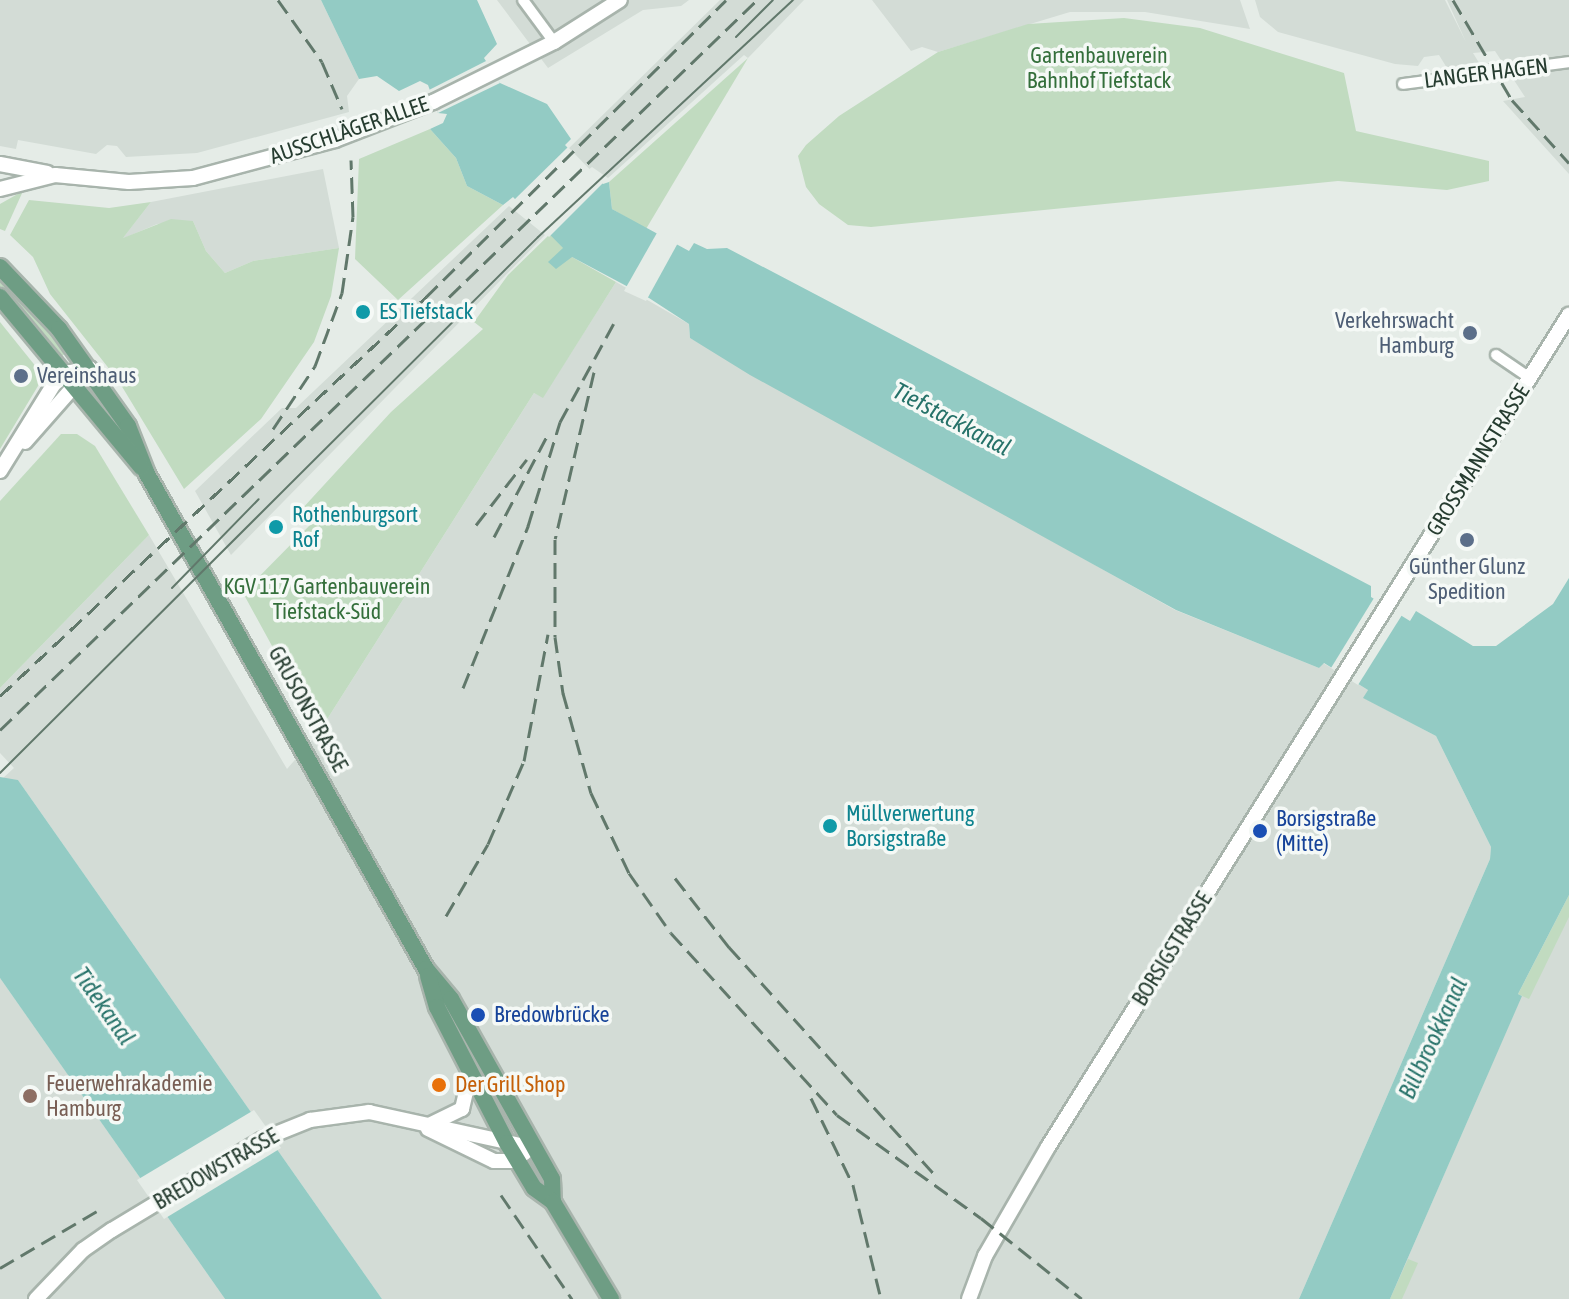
<!DOCTYPE html>
<html>
<head>
<meta charset="utf-8">
<style>
  body { margin:0 }
  #map { position:relative; width:1569px; height:1299px; overflow:hidden; background:#e5ece7; font-family:"Asap Condensed",sans-serif }
  div>[style] { position:absolute }
  [style*='--x'] { left:calc(var(--x)*1px); top:calc(var(--y)*1px); width:calc(var(--w)*1px); rotate:calc(var(--a)*1deg) }
  .built>* { inset:0; background:#d3dcd6 }
  .green>* { inset:0; background:#c1dbc0 }
  .water>* { inset:0; background:#93cbc4 }
  .pier>* { inset:0; background:#e5ece7 }
  .roads { filter:drop-shadow(2px 0 #a8b4ac) drop-shadow(-2px 0 #a8b4ac) drop-shadow(0 2px #a8b4ac) drop-shadow(0 -2px #a8b4ac) }
  .street>* { height:10px; margin:-5px; padding:0 5px; transform-origin:5px; border-radius:5px; background:#fff }
  .secondary>* { height:14px; margin:-7px; padding:0 7px; transform-origin:7px; border-radius:7px; background:#fff }
  .primary>* { height:16px; margin:-8px; padding:0 8px; transform-origin:8px; border-radius:8px; background:#6e9d84 }
  .tram>* { height:2px; margin:-1px; padding:0 1px; transform-origin:1px; border-radius:1px; background:#61786b }
  .rail>* { height:3px; margin-top:-1.5px; transform-origin:0; background:repeating-linear-gradient(90deg,#61786b 0 16px,transparent 0 24px) }
  .dots>* { width:22px; height:22px; translate:-50% -50%; box-sizing:border-box; border:4px solid #f5f9f6; border-radius:50% }
  span { translate:-50% -50%; white-space:nowrap; text-align:center; line-height:1.15; -webkit-text-stroke:7px #f5f9f6; paint-order:stroke }
  .park-label { font-size:22px; color:#346f3b }
  .street-label { font-size:22px; color:#263c30 }
  .culture-label { font-size:22px; color:#0d838f }
  .left { translate:0 -50%; text-align:left }
  .service-label { font-size:22px; color:#4e5e75 }
  .right { translate:-100% -50%; text-align:right }
  .transit-label { font-size:22px; color:#164399 }
  .education-label { font-size:22px; color:#785e54 }
  .food-label { font-size:22px; color:#c56008 }
  .water-label { font-size:24px; color:#267269; font-style:italic }
</style>
</head>
<body>
<div id="map">
  <div class="built">
    <div style="clip-path:polygon(0 0,321px 0,359px 79px,347px 96px,349px 112px,197px 153px,126px 157px,117px 146px,107px 145px,96px 154px,18px 140px,16px 149px,0 146px)"></div>
    <div style="clip-path:polygon(497px 0,689px 0,681px 6px,643px 10px,548px 68px)"></div>
    <div style="clip-path:polygon(720px 0,804px 0,748px 58px,744px 55px,608px 178px,592px 167px,584px 173px,564px 153px)"></div>
    <div style="clip-path:polygon(872px 0,1240px 0,1250px 29px,1145px 12px,1070px 12px,938px 52px,922px 47px,911px 51px)"></div>
    <div style="clip-path:polygon(1255px 0,1445px 0,1466px 42px,1447px 0,1569px 0,1569px 174px,1503px 101px,1525px 97px,1495px 51px,1473px 53px,1481px 66px,1447px 68px,1439px 55px,1424px 57px,1418px 66px,1395px 64px,1278px 32px,1260px 17px)"></div>
    <div style="clip-path:polygon(323px 169px,339px 248px,253px 261px,225px 273px,206px 251px,193px 221px,157px 224px,122px 239px,151px 202px)"></div>
    <div style="clip-path:polygon(509px 206px,545px 235px,231px 555px,195px 491px,282px 408px,296px 408px)"></div>
    <div style="clip-path:polygon(616px 282px,689px 324px,690px 338px,1175px 610px,1319px 668px,1323px 663px,1368px 690px,1364px 698px,1436px 736px,1491px 847px,1490px 859px,1299px 1299px,382px 1299px,18px 780px,2px 779px,14px 768px,0 753px,0 688px,149px 535px,287px 769px,319px 732px,534px 393px,543px 397px)"></div>
    <div style="clip-path:polygon(1569px 895px,1569px 1299px,1390px 1299px,1522px 995px)"></div>
    <div style="clip-path:polygon(0 978px,24px 1012px,225px 1299px,0 1299px)"></div>
  </div>
  <div class="green">
    <div style="clip-path:polygon(1124px 18px,1200px 28px,1344px 73px,1356px 131px,1489px 161px,1489px 181px,1447px 190px,1338px 181px,871px 227px,848px 225px,819px 204px,806px 187px,798px 156px,806px 145px,839px 116px,938px 52px,1028px 24px)"></div>
    <div style="clip-path:polygon(748px 58px,646px 229px,612px 209px,609px 182px)"></div>
    <div style="clip-path:polygon(430px 129px,456px 158px,467px 186px,503px 205px,398px 300px,355px 259px,359px 159px)"></div>
    <div style="clip-path:polygon(23px 191px,5px 231px,0 229px,0 204px)"></div>
    <div style="clip-path:polygon(29px 200px,109px 208px,151px 202px,123px 238px,171px 219px,193px 221px,206px 251px,225px 273px,253px 261px,339px 248px,331px 296px,314px 342px,261px 419px,184px 489px,118px 380px,50px 294px,33px 257px,10px 235px)"></div>
    <div style="clip-path:polygon(550px 234px,572px 257px,616px 282px,543px 398px,534px 393px,319px 732px,243px 593px,312px 523px,301px 510px,391px 412px,483px 329px,474px 322px,508px 275px)"></div>
    <div style="clip-path:polygon(0 278px,26px 303px,68px 352px,60px 357px,0 287px)"></div>
    <div style="clip-path:polygon(0 322px,37px 368px,41px 381px,0 449px)"></div>
    <div style="clip-path:polygon(61px 434px,77px 434px,95px 446px,149px 535px,0 688px,0 501px)"></div>
    <div style="clip-path:polygon(1569px 895px,1569px 917px,1529px 999px,1518px 994px)"></div>
    <div style="clip-path:polygon(1408px 1259px,1418px 1263px,1402px 1299px,1390px 1299px)"></div>
  </div>
  <div class="water">
    <div style="clip-path:polygon(321px 0,477px 0,497px 44px,484px 58px,500px 83px,547px 104px,571px 139px,565px 145px,603px 184px,609px 182px,612px 209px,689px 251px,694px 243px,707px 249px,727px 248px,1371px 586px,1371px 597px,1410px 621px,1416px 611px,1473px 646px,1496px 646px,1553px 604px,1569px 578px,1569px 895px,1518px 994px,1522px 996px,1390px 1299px,1299px 1299px,1490px 859px,1491px 847px,1436px 736px,1363px 698px,1368px 690px,1324px 663px,1319px 668px,1176px 610px,750px 375px,690px 338px,689px 324px,649px 298px,572px 257px,556px 269px,548px 262px,563px 248px,513px 197px,503px 205px,467px 186px,456px 158px,430px 129px,443px 123px,447px 114px,438px 113px,428px 85px,420px 81px,399px 91px,377px 76px,359px 79px)"></div>
    <div style="clip-path:polygon(0 777px,18px 780px,382px 1299px,225px 1299px,0 978px)"></div>
  </div>
  <div class="pier">
    <div style="clip-path:polygon(488px 60px,500px 83px,438px 113px,427px 91px)"></div>
    <div style="clip-path:polygon(568px 147px,603px 183px,549px 237px,513px 201px)"></div>
    <div style="clip-path:polygon(658px 231px,679px 241px,646px 301px,624px 291px)"></div>
    <div style="clip-path:polygon(1374px 598px,1402px 615px,1358px 685px,1331px 668px)"></div>
    <div style="clip-path:polygon(254px 1110px,281px 1148px,164px 1219px,137px 1180px)"></div>
  </div>
  <div class="roads">
    <div class="street">
      <div style="--x:523;--y:0;--w:52;--a:53.6"></div>
      <div style="--x:1403;--y:84;--w:167;--a:-7.5"></div>
      <div style="--x:1496;--y:355;--w:41;--a:34.1"></div>
    </div>
    <div class="secondary">
      <div style="--x:0;--y:164;--w:48;--a:10.8"></div>
      <div style="--x:0;--y:189;--w:57;--a:-14.3"></div>
      <div style="--x:55;--y:175;--w:74;--a:5.4"></div>
      <div style="--x:129;--y:182;--w:64;--a:-3.6"></div>
      <div style="--x:193;--y:178;--w:147;--a:-15"></div>
      <div style="--x:335;--y:140;--w:105;--a:-21.2"></div>
      <div style="--x:433;--y:102;--w:135;--a:-26.4"></div>
      <div style="--x:554;--y:42;--w:78;--a:-32.5"></div>
      <div style="--x:25;--y:442;--w:98;--a:-48.7"></div>
      <div style="--x:0;--y:471;--w:102;--a:-58.2"></div>
      <div style="--x:54;--y:384;--w:20;--a:-37"></div>
      <div style="--x:70;--y:372;--w:20;--a:-11"></div>
      <div style="--x:429;--y:1125;--w:37;--a:-26"></div>
      <div style="--x:462;--y:1109;--w:35;--a:-77"></div>
      <div style="--x:428;--y:1129;--w:73;--a:25.9"></div>
      <div style="--x:494;--y:1161;--w:17;--a:0"></div>
      <div style="--x:511;--y:1161;--w:16;--a:-30"></div>
      <div style="--x:36;--y:1299;--w:68;--a:-46.2"></div>
      <div style="--x:83;--y:1250;--w:35;--a:-35"></div>
      <div style="--x:112;--y:1230;--w:176;--a:-31.1"></div>
      <div style="--x:263;--y:1139;--w:51;--a:-22"></div>
      <div style="--x:310;--y:1120;--w:60;--a:-7.7"></div>
      <div style="--x:369;--y:1112;--w:169;--a:12.3"></div>
      <div style="--x:969;--y:1299;--w:46;--a:-69.6"></div>
      <div style="--x:985;--y:1256;--w:126;--a:-60"></div>
      <div style="--x:1048;--y:1147;--w:982;--a:-57.95"></div>
    </div>
    <div class="primary">
      <div style="--x:0;--y:267;--w:86;--a:46.4"></div>
      <div style="--x:59;--y:329;--w:119;--a:54.6"></div>
      <div style="--x:128;--y:426;--w:52;--a:68.4"></div>
      <div style="--x:147;--y:474;--w:568;--a:60.59"></div>
      <div style="--x:426;--y:969;--w:39;--a:50"></div>
      <div style="--x:451;--y:999;--w:206;--a:60.7"></div>
      <div style="--x:552;--y:1179;--w:23;--a:88"></div>
      <div style="--x:0;--y:297;--w:221;--a:50.3"></div>
      <div style="--x:428;--y:976;--w:32;--a:74"></div>
      <div style="--x:437;--y:1007;--w:153;--a:62.8"></div>
      <div style="--x:507;--y:1143;--w:52;--a:59"></div>
      <div style="--x:534;--y:1188;--w:24;--a:36"></div>
      <div style="--x:553;--y:1202;--w:113;--a:59.1"></div>
    </div>
  </div>
  <div class="tram">
    <div style="--x:736;--y:37;--w:52;--a:-45"></div>
    <div style="--x:172;--y:588;--w:124;--a:-45.7"></div>
    <div style="--x:0;--y:773;--w:759;--a:-44.89"></div>
    <div style="--x:538;--y:237;--w:348;--a:-42.9"></div>
  </div>
  <div class="rail">
    <div style="--x:278;--y:0;--w:76;--a:54.6"></div>
    <div style="--x:322;--y:62;--w:51;--a:66.9"></div>
    <div style="--x:1453;--y:0;--w:116;--a:59.5"></div>
    <div style="--x:1512;--y:100;--w:85;--a:47.9"></div>
    <div style="--x:594;--y:372;--w:171;--a:103.1"></div>
    <div style="--x:555;--y:539;--w:98;--a:90"></div>
    <div style="--x:555;--y:637;--w:57;--a:81.9"></div>
    <div style="--x:563;--y:693;--w:104;--a:74.4"></div>
    <div style="--x:591;--y:793;--w:89;--a:64.6"></div>
    <div style="--x:629;--y:873;--w:73;--a:55"></div>
    <div style="--x:671;--y:933;--w:246;--a:47.6"></div>
    <div style="--x:837;--y:1115;--w:177;--a:35.6"></div>
    <div style="--x:981;--y:1218;--w:129;--a:38.7"></div>
    <div style="--x:273;--y:429;--w:76;--a:-56.3"></div>
    <div style="--x:315;--y:366;--w:78;--a:-69.7"></div>
    <div style="--x:342;--y:293;--w:77;--a:-81.8"></div>
    <div style="--x:353;--y:217;--w:57;--a:-92"></div>
    <div style="--x:476;--y:525;--w:83;--a:-52.3"></div>
    <div style="--x:494;--y:537;--w:116;--a:-62.3"></div>
    <div style="--x:463;--y:688;--w:175;--a:-68.1"></div>
    <div style="--x:528;--y:526;--w:109;--a:-72.9"></div>
    <div style="--x:560;--y:422;--w:113;--a:-61.4"></div>
    <div style="--x:0;--y:696;--w:584;--a:-43.13"></div>
    <div style="--x:426;--y:297;--w:422;--a:-44.7"></div>
    <div style="--x:0;--y:730;--w:1052;--a:-43.96"></div>
    <div style="--x:675;--y:878;--w:88;--a:52"></div>
    <div style="--x:729;--y:947;--w:309;--a:47.9"></div>
    <div style="--x:446;--y:916;--w:83;--a:-59.7"></div>
    <div style="--x:488;--y:844;--w:90;--a:-66.6"></div>
    <div style="--x:524;--y:761;--w:129;--a:-79.3"></div>
    <div style="--x:811;--y:1098;--w:97;--a:64.2"></div>
    <div style="--x:853;--y:1185;--w:117;--a:76.2"></div>
    <div style="--x:501;--y:1195;--w:126;--a:55.7"></div>
    <div style="--x:0;--y:1268;--w:113;--a:-30.4"></div>
  </div>
  <div class="dots">
    <div style="left:363px;top:312px;background:#0f9aa8"></div>
    <div style="left:1470px;top:333px;background:#5c6f8a"></div>
    <div style="left:21px;top:376px;background:#5c6f8a"></div>
    <div style="left:276px;top:527px;background:#0f9aa8"></div>
    <div style="left:1467px;top:540px;background:#5c6f8a"></div>
    <div style="left:830px;top:826px;background:#0f9aa8"></div>
    <div style="left:1260px;top:831px;background:#1a4fb4"></div>
    <div style="left:478px;top:1015px;background:#1a4fb4"></div>
    <div style="left:439px;top:1085px;background:#e8710a"></div>
    <div style="left:30px;top:1096px;background:#8d6e63"></div>
  </div>
  <div class="park-label">
    <span style="left:1099px;top:68px">Gartenbauverein<br>Bahnhof Tiefstack</span>
    <span style="left:327px;top:599px">KGV 117 Gartenbauverein<br>Tiefstack-Süd</span>
  </div>
  <div class="street-label">
    <span style="left:1486px;top:73px;rotate:-7deg">LANGER HAGEN</span>
    <span style="left:349px;top:130px;rotate:-19deg">AUSSCHLÄGER ALLEE</span>
    <span style="left:1478px;top:460px;rotate:-58deg">GROSSMANNSTRASSE</span>
    <span style="left:308px;top:709px;rotate:61deg">GRUSONSTRASSE</span>
    <span style="left:1172px;top:949px;rotate:-58deg">BORSIGSTRASSE</span>
    <span style="left:216px;top:1169px;rotate:-30deg">BREDOWSTRASSE</span>
  </div>
  <div class="culture-label">
    <span class="left" style="left:379px;top:312px">ES Tiefstack</span>
    <span class="left" style="left:292px;top:527px">Rothenburgsort<br>Rof</span>
    <span class="left" style="left:846px;top:826px">Müllverwertung<br>Borsigstraße</span>
  </div>
  <div class="service-label">
    <span class="right" style="left:1454px;top:333px">Verkehrswacht<br>Hamburg</span>
    <span class="left" style="left:37px;top:376px">Vereinshaus</span>
    <span style="left:1467px;top:579px">Günther Glunz<br>Spedition</span>
  </div>
  <div class="transit-label">
    <span class="left" style="left:1276px;top:831px">Borsigstraße<br>(Mitte)</span>
    <span class="left" style="left:494px;top:1015px">Bredowbrücke</span>
  </div>
  <div class="education-label">
    <span class="left" style="left:46px;top:1096px">Feuerwehrakademie<br>Hamburg</span>
  </div>
  <div class="food-label">
    <span class="left" style="left:455px;top:1085px">Der Grill Shop</span>
  </div>
  <div class="water-label">
    <span style="left:952px;top:419px;rotate:28deg">Tiefstackkanal</span>
    <span style="left:104px;top:1006px;rotate:55deg">Tidekanal</span>
    <span style="left:1433px;top:1038px;rotate:-65deg">Billbrookkanal</span>
  </div>
</div>
</body>
</html>
